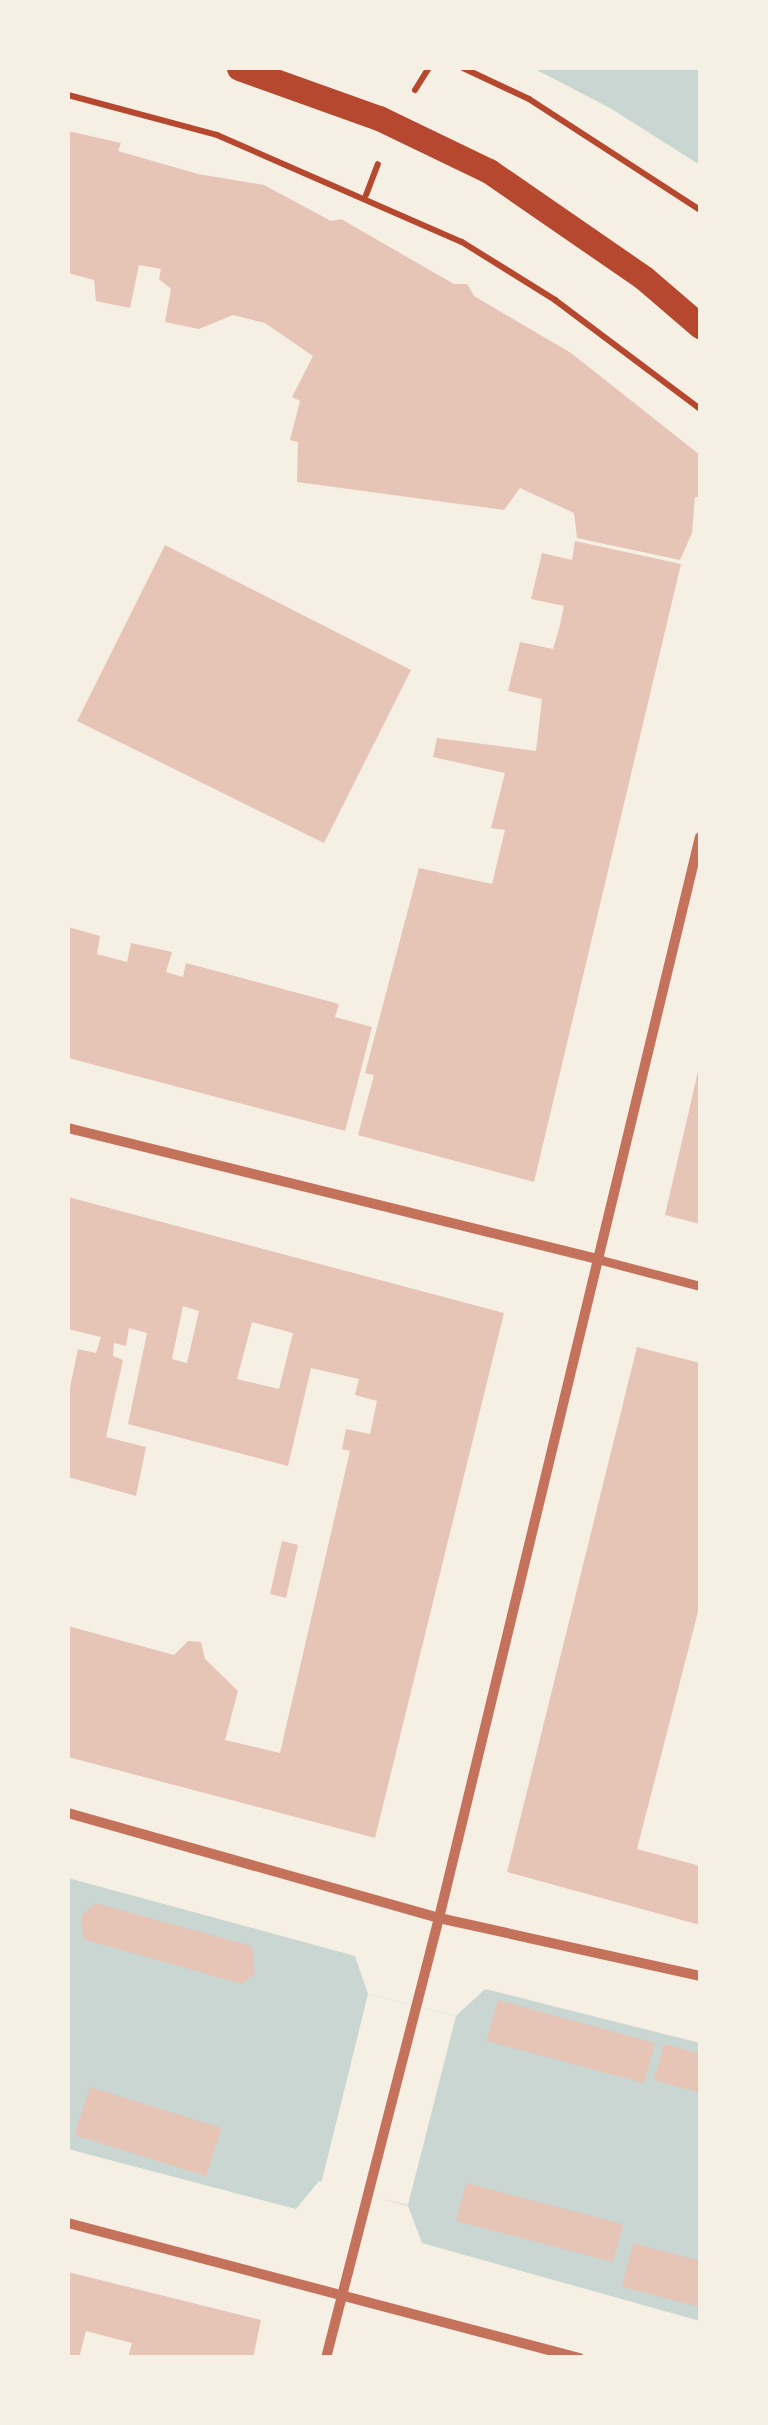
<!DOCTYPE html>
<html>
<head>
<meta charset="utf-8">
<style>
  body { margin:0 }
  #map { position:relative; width:768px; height:2425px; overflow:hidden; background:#f6efe4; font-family:Montserrat,sans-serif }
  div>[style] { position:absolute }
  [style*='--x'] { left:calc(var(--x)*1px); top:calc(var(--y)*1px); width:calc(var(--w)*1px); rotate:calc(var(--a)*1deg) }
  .water>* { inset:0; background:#c9d6d2 }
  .pier>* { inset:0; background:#f6efe4 }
  .building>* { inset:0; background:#e6c5b7 }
  .path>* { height:6px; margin:-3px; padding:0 3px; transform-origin:3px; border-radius:3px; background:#b5482f }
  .pedestrian>* { height:9px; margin:-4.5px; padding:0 4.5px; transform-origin:4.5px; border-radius:4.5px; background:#c5725c }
  .minor>* { height:10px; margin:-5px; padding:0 5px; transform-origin:5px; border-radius:5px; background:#c5725c }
  .primary>* { height:25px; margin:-12.5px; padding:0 12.5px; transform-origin:12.5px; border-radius:12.5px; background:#b5482f }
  span { translate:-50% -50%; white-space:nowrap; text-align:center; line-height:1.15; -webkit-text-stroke:8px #f6efe4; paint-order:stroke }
  .frame { position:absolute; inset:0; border:70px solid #f6efe4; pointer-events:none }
</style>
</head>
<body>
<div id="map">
  <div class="water">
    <div style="clip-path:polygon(533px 68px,700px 68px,700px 165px,610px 108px)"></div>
    <div style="clip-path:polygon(68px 1878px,355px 1956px,368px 1994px,456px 2016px,485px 1989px,700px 2043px,700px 2321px,422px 2243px,408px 2206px,319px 2181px,296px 2209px,68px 2149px)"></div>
  </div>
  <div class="pier">
    <div style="clip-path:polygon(368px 1994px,456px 2016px,408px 2205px,321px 2184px)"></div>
  </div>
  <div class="building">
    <div style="clip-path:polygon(68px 131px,121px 143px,118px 151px,198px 174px,264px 185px,331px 221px,341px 219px,454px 284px,467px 284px,474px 296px,571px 353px,700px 455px,700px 497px,695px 497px,692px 533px,680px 560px,577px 538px,574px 513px,520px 488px,504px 510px,297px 482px,298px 442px,290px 440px,300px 401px,292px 397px,313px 356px,265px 323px,233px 315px,199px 329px,165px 322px,171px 289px,159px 279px,161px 269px,139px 265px,130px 308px,96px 301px,94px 280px,68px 273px)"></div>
    <div style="clip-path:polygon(575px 541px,681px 564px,534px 1182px,358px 1135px,374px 1075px,365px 1073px,419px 868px,492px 884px,505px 830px,491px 828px,505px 773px,433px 757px,437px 738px,536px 751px,542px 699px,508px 691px,520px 642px,553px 649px,559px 629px,564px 606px,531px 599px,542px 553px,572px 560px)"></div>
    <div style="clip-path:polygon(165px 545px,411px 670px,324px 843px,77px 721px)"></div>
    <div style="clip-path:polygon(68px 927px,100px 936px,97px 954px,127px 962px,131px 943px,172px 952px,166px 972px,183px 977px,186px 963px,339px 1004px,335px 1017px,372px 1027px,345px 1131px,68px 1058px)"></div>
    <div style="clip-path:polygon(699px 1067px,700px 1067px,700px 1224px,665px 1215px)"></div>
    <div style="clip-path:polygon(evenodd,68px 1197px,504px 1313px,375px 1838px,68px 1757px,68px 1626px,174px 1655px,188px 1641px,201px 1642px,205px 1659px,238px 1691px,225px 1740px,280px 1753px,350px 1451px,342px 1449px,346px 1429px,370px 1434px,377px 1401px,355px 1395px,359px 1379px,311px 1368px,288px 1466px,128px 1424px,147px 1333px,129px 1328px,126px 1346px,114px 1343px,113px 1356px,123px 1360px,106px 1437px,146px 1447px,136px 1496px,68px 1477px,68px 1397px,78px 1349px,96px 1353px,101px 1337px,68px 1329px,68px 1197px,183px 1306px,199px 1311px,187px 1363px,172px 1359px,183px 1306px,68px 1197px,252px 1322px,293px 1333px,279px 1389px,237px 1379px,252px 1322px)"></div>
    <div style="clip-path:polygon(637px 1347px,700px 1363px,700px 1604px,637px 1849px,700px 1866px,700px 1925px,507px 1872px)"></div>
    <div style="clip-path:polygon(282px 1541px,298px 1545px,286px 1598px,270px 1594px)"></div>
    <div style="clip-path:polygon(95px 1903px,252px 1946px,255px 1973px,242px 1984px,83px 1939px,81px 1916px)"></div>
    <div style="clip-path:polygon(498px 2000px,655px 2043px,644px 2083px,486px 2041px)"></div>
    <div style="clip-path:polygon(664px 2044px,700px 2054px,700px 2093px,654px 2080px)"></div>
    <div style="clip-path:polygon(90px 2087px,222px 2128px,206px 2176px,74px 2135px)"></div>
    <div style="clip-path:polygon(466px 2183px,623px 2224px,613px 2262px,456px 2221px)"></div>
    <div style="clip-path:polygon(633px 2243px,700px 2261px,700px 2307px,622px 2287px)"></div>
    <div style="clip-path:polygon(68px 2272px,261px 2320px,253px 2358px,128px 2358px,132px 2343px,86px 2331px,79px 2358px,68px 2358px)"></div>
  </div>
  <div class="path">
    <div style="--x:463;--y:68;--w:73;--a:25.2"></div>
    <div style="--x:529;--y:99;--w:204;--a:33"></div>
    <div style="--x:415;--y:90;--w:26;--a:-58"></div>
    <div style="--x:68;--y:95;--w:154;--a:15"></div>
    <div style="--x:217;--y:135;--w:267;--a:23.6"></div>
    <div style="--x:462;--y:242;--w:110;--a:31.9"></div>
    <div style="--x:555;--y:300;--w:181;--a:36.9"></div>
    <div style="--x:366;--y:195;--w:33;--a:-69"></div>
  </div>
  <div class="pedestrian">
    <div style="--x:601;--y:1260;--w:102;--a:14.7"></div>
  </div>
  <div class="minor">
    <div style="--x:68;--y:1128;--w:549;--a:13.91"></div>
    <div style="--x:68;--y:1813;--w:386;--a:15.8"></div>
    <div style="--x:439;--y:1918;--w:267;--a:12.5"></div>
    <div style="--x:68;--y:2223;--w:529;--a:14.8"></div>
    <div style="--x:326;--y:2358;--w:454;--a:-75.6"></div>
    <div style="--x:439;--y:1918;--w:1112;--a:-76.43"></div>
  </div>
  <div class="primary">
    <div style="--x:239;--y:68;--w:149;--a:19.7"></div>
    <div style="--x:379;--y:118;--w:122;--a:25.7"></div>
    <div style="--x:489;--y:171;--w:188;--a:34.6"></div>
    <div style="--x:644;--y:278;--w:74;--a:40.6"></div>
  </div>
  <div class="frame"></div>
</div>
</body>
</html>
